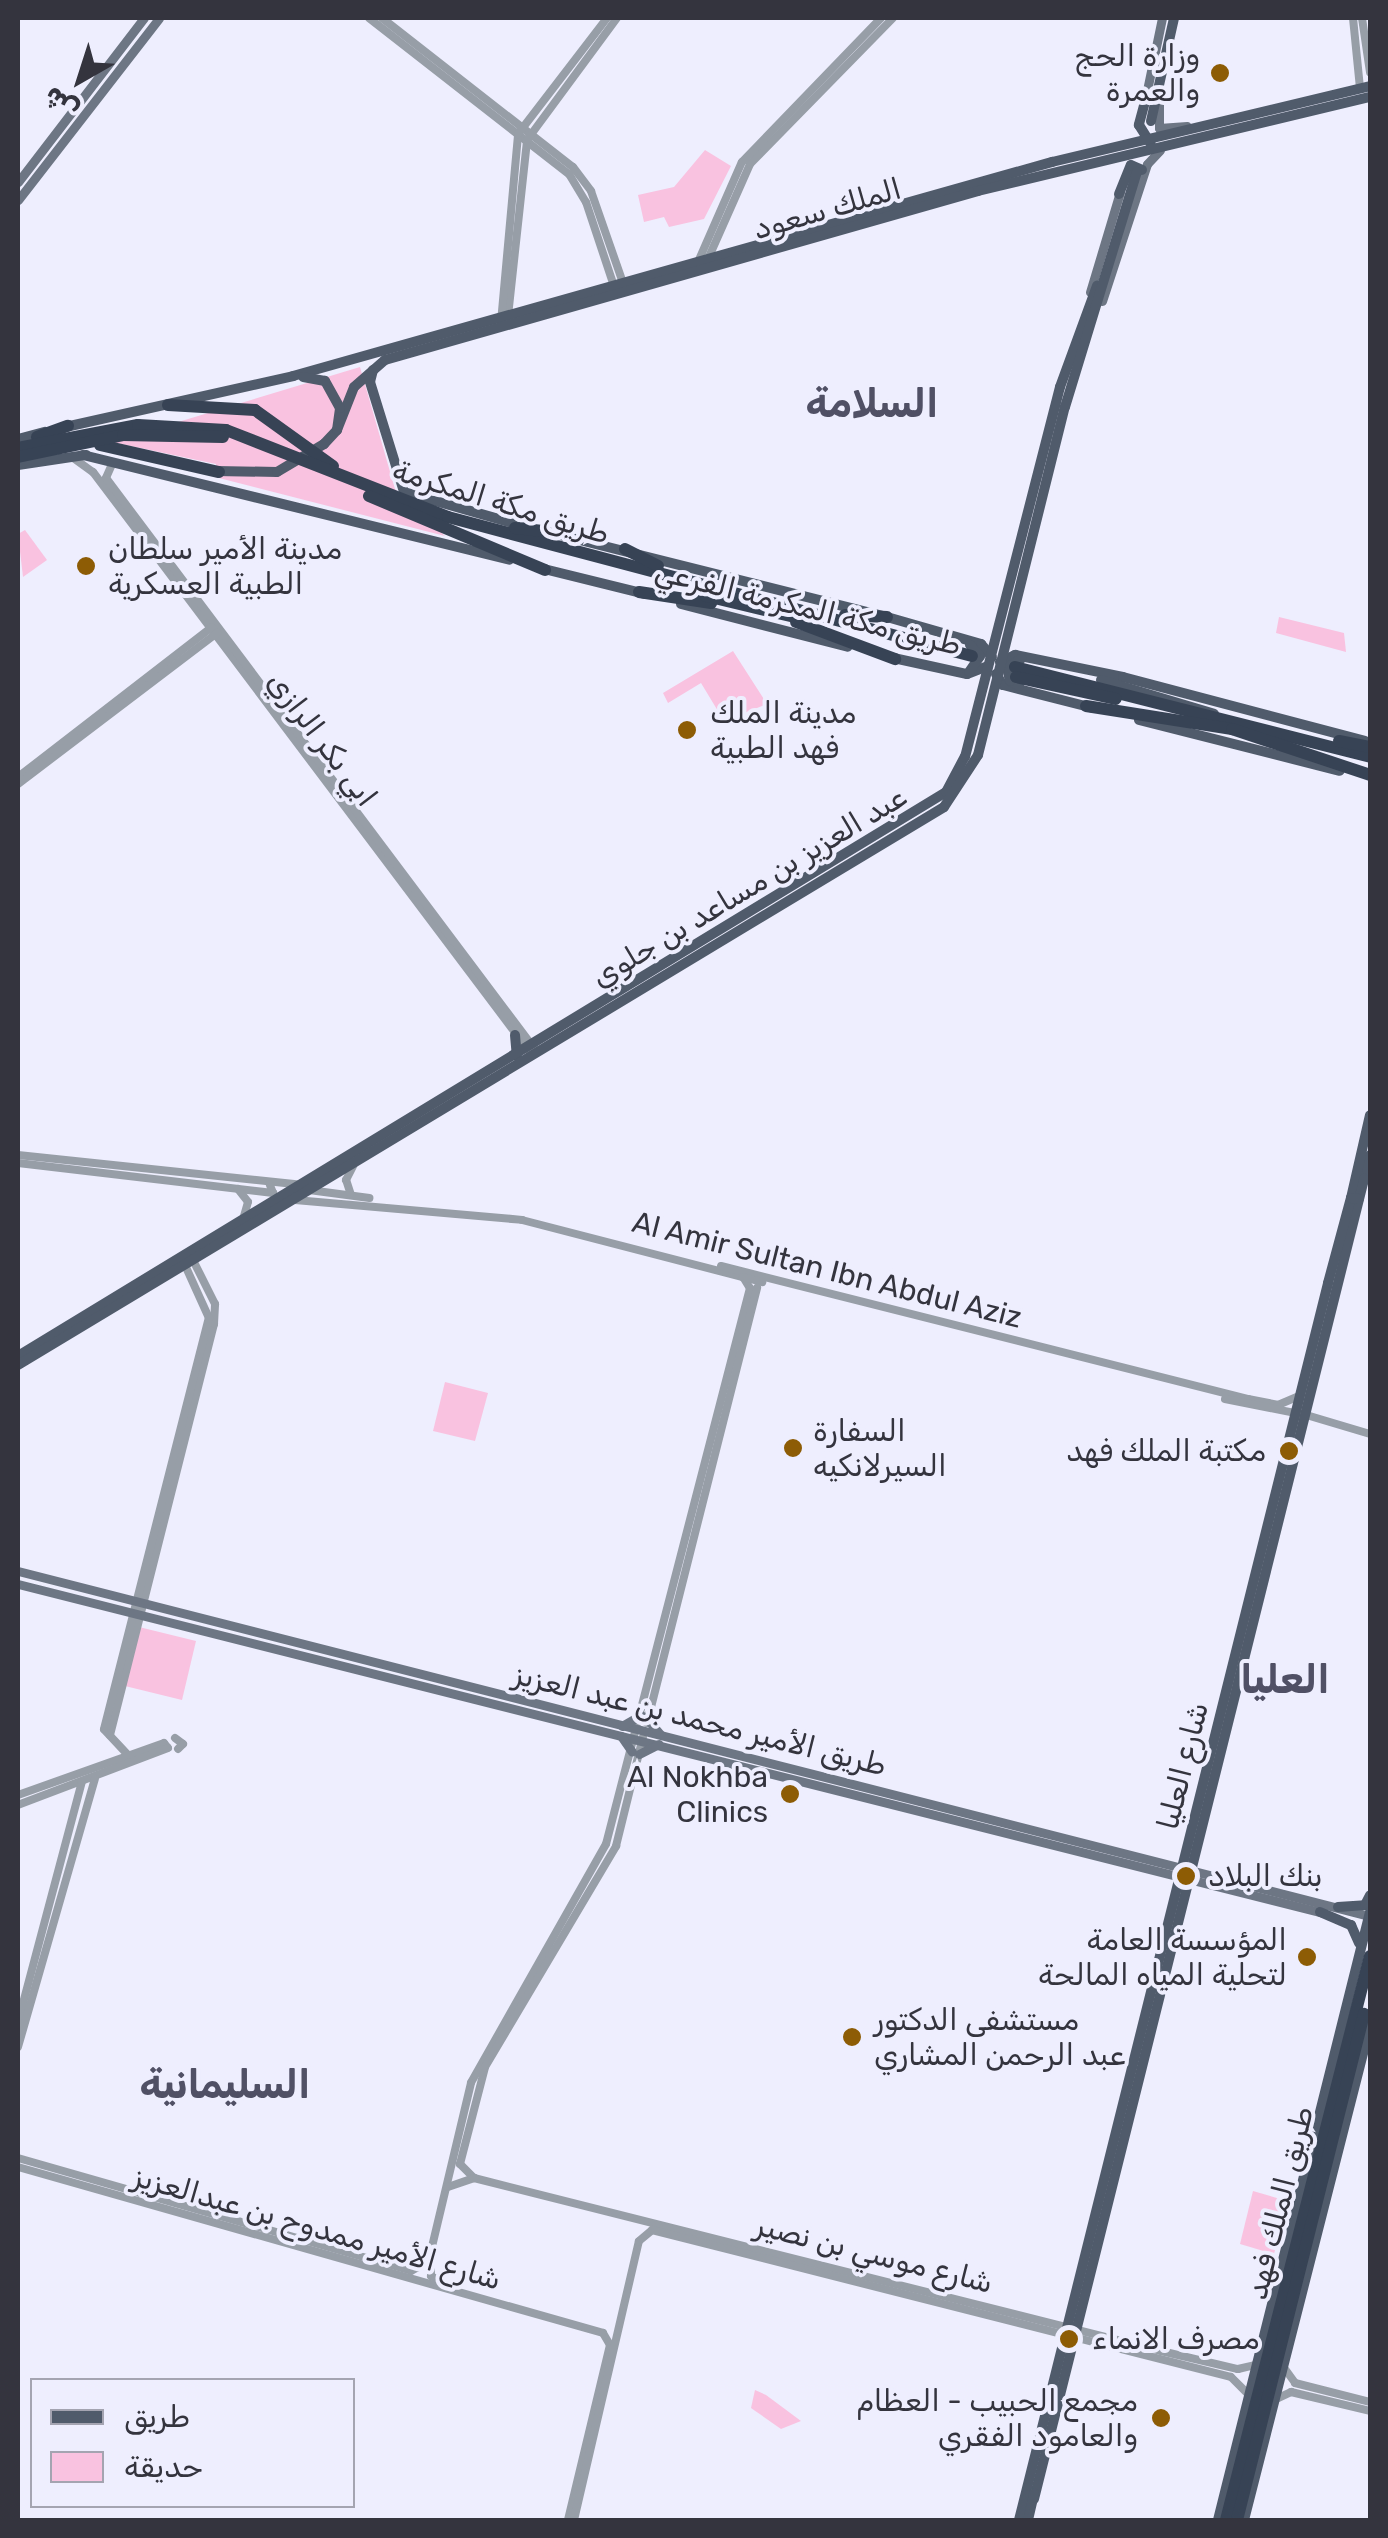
<!DOCTYPE html>
<html>
<head>
<meta charset="utf-8">
<style>
  body { margin:0 }
  #map { position:relative; width:1388px; height:2538px; overflow:hidden; background:#eeeefe; font-family:Rubik,Cairo,sans-serif }
  div>[style] { position:absolute }
  [style*='--x'] { left:calc(var(--x)*1px); top:calc(var(--y)*1px); width:calc(var(--w)*1px); rotate:calc(var(--a)*1deg) }
  .green>* { inset:0; background:#f9c2e0 }
  .tertiary>* { height:8px; margin:-4px; padding:0 4px; transform-origin:4px; border-radius:4px; background:#979ea7 }
  .secondary>* { height:9px; margin:-4.5px; padding:0 4.5px; transform-origin:4.5px; border-radius:4.5px; background:#6d7684 }
  .primary>* { height:10px; margin:-5px; padding:0 5px; transform-origin:5px; border-radius:5px; background:#505b6b }
  .motorway>* { height:12px; margin:-6px; padding:0 6px; transform-origin:6px; border-radius:6px; background:#374355 }
  .dots>* { width:28px; height:28px; translate:-50% -50%; box-sizing:border-box; border:5px solid #eeeefe; border-radius:50% }
  span { translate:-50% -50%; white-space:nowrap; text-align:center; line-height:1.15; -webkit-text-stroke:8px #eeeefe; paint-order:stroke }
  .poi-label { font-size:30px; color:#34343e }
  .right { translate:-100% -50%; text-align:right }
  .left { translate:0 -50%; text-align:left }
  .street-label { font-size:30px; color:#34343e }
  .district-label { font-size:40px; color:#505065; font-weight:700 }
  .frame { position:absolute; inset:0; border:20px solid #34343e; pointer-events:none }
  .legend { position:absolute; left:30px; top:2378px; width:325px; height:130px; box-sizing:border-box; background:#eeeefe; border:2px solid #a4a4b1; margin:0; padding:12px 18px; list-style:none; font-size:30px; color:#34343e }
  .legend li { display:flex; align-items:center; gap:20px; height:50px }
  .legend b { width:50px; border:2px solid #a4a4b1 }
  .north { position:absolute; left:30px; top:30px; width:100px; height:100px; -webkit-text-stroke:8px #eeeefe; paint-order:stroke; rotate:219deg; font-size:28px; font-weight:700; line-height:40px; text-align:center; color:#34343e }
  .north::after { content:''; display:block; margin:auto; width:35px; height:45px; background:#34343e; clip-path:polygon(50% 0,100% 100%,50% 72%,0 100%) }
</style>
</head>
<body>
<div id="map">
  <div class="green">
    <div style="clip-path:polygon(705px 150px,731px 166px,704px 219px,669px 227px,664px 217px,644px 222px,638px 195px,674px 187px)"></div>
    <div style="clip-path:polygon(360px 367px,395px 489px,445px 536px,215px 477px,216px 464px,112px 442px)"></div>
    <div style="clip-path:polygon(25px 530px,47px 560px,23px 577px,18px 534px)"></div>
    <div style="clip-path:polygon(1279px 617px,1344px 633px,1346px 652px,1276px 633px)"></div>
    <div style="clip-path:polygon(733px 651px,767px 704px,724px 721px,701px 683px,668px 703px,663px 693px)"></div>
    <div style="clip-path:polygon(445px 1382px,488px 1393px,475px 1441px,433px 1431px)"></div>
    <div style="clip-path:polygon(139px 1627px,196px 1641px,182px 1700px,125px 1686px)"></div>
    <div style="clip-path:polygon(1253px 2191px,1287px 2201px,1274px 2254px,1240px 2244px)"></div>
    <div style="clip-path:polygon(755px 2390px,766px 2395px,801px 2421px,781px 2429px,751px 2408px)"></div>
  </div>
  <div class="tertiary">
    <div style="--x:369;--y:18;--w:254;--a:38"></div>
    <div style="--x:569;--y:174;--w:33;--a:59"></div>
    <div style="--x:586;--y:202;--w:89;--a:71.6"></div>
    <div style="--x:382;--y:18;--w:242;--a:38"></div>
    <div style="--x:573;--y:167;--w:30;--a:53"></div>
    <div style="--x:591;--y:191;--w:97;--a:70.8"></div>
    <div style="--x:1353;--y:18;--w:70;--a:84.3"></div>
    <div style="--x:1362;--y:18;--w:55;--a:81.6"></div>
    <div style="--x:708;--y:259;--w:104;--a:-66.1"></div>
    <div style="--x:750;--y:164;--w:204;--a:-45.6"></div>
    <div style="--x:698;--y:262;--w:109;--a:-66.3"></div>
    <div style="--x:742;--y:162;--w:200;--a:-46"></div>
    <div style="--x:508;--y:316;--w:177;--a:-83.8"></div>
    <div style="--x:527;--y:140;--w:152;--a:-53.6"></div>
    <div style="--x:501;--y:322;--w:189;--a:-84.8"></div>
    <div style="--x:518;--y:134;--w:146;--a:-52.5"></div>
    <div style="--x:72;--y:457;--w:26;--a:36"></div>
    <div style="--x:93;--y:472;--w:725;--a:53.02"></div>
    <div style="--x:113;--y:462;--w:17;--a:114"></div>
    <div style="--x:106;--y:478;--w:713;--a:53.1"></div>
    <div style="--x:18;--y:777;--w:245;--a:-37.7"></div>
    <div style="--x:18;--y:784;--w:250;--a:-37.2"></div>
    <div style="--x:18;--y:1155;--w:280;--a:6"></div>
    <div style="--x:18;--y:1163;--w:257;--a:6.7"></div>
    <div style="--x:273;--y:1193;--w:9;--a:-111"></div>
    <div style="--x:238;--y:1189;--w:16;--a:52"></div>
    <div style="--x:248;--y:1202;--w:18;--a:106"></div>
    <div style="--x:309;--y:1190;--w:61;--a:7.6"></div>
    <div style="--x:351;--y:1195;--w:16;--a:-108"></div>
    <div style="--x:346;--y:1180;--w:16;--a:-63"></div>
    <div style="--x:295;--y:1200;--w:228;--a:5"></div>
    <div style="--x:522;--y:1220;--w:228;--a:14.5"></div>
    <div style="--x:743;--y:1277;--w:13;--a:58"></div>
    <div style="--x:750;--y:1288;--w:574;--a:104.52"></div>
    <div style="--x:606;--y:1844;--w:274;--a:119.5"></div>
    <div style="--x:471;--y:2083;--w:177;--a:103.4"></div>
    <div style="--x:430;--y:2255;--w:21;--a:87"></div>
    <div style="--x:431;--y:2276;--w:26;--a:29"></div>
    <div style="--x:721;--y:1266;--w:544;--a:14.16"></div>
    <div style="--x:1248;--y:1399;--w:31;--a:11"></div>
    <div style="--x:1278;--y:1405;--w:21;--a:-23"></div>
    <div style="--x:743;--y:1277;--w:20;--a:15"></div>
    <div style="--x:1225;--y:1399;--w:76;--a:11.3"></div>
    <div style="--x:1303;--y:1414;--w:70;--a:16.6"></div>
    <div style="--x:647;--y:1723;--w:449;--a:-75.8"></div>
    <div style="--x:110;--y:1735;--w:424;--a:-75.8"></div>
    <div style="--x:214;--y:1324;--w:20;--a:-87"></div>
    <div style="--x:215;--y:1304;--w:49;--a:-116.6"></div>
    <div style="--x:175;--y:1738;--w:10;--a:37"></div>
    <div style="--x:183;--y:1744;--w:7;--a:135"></div>
    <div style="--x:128;--y:1755;--w:35;--a:-133"></div>
    <div style="--x:104;--y:1729;--w:424;--a:-75.7"></div>
    <div style="--x:209;--y:1318;--w:58;--a:-114.4"></div>
    <div style="--x:18;--y:1795;--w:155;--a:-19.6"></div>
    <div style="--x:164;--y:1743;--w:6;--a:51"></div>
    <div style="--x:168;--y:1748;--w:160;--a:159.2"></div>
    <div style="--x:18;--y:2022;--w:248;--a:-75.1"></div>
    <div style="--x:18;--y:2047;--w:279;--a:-74"></div>
    <div style="--x:18;--y:2158;--w:409;--a:16"></div>
    <div style="--x:411;--y:2271;--w:18;--a:-29"></div>
    <div style="--x:18;--y:2167;--w:608;--a:15.84"></div>
    <div style="--x:603;--y:2333;--w:14;--a:60"></div>
    <div style="--x:610;--y:2345;--w:180;--a:103.5"></div>
    <div style="--x:474;--y:2178;--w:20;--a:-135"></div>
    <div style="--x:460;--y:2164;--w:100;--a:-75.5"></div>
    <div style="--x:485;--y:2067;--w:257;--a:-59.3"></div>
    <div style="--x:616;--y:1846;--w:112;--a:-76.1"></div>
    <div style="--x:448;--y:2187;--w:28;--a:-19"></div>
    <div style="--x:474;--y:2178;--w:708;--a:14.13"></div>
    <div style="--x:1161;--y:2351;--w:79;--a:13.2"></div>
    <div style="--x:1238;--y:2369;--w:17;--a:-13"></div>
    <div style="--x:1285;--y:2369;--w:17;--a:54"></div>
    <div style="--x:1295;--y:2383;--w:77;--a:14.2"></div>
    <div style="--x:1276;--y:2399;--w:17;--a:-25"></div>
    <div style="--x:1291;--y:2392;--w:81;--a:13.5"></div>
    <div style="--x:574;--y:2520;--w:286;--a:-76.9"></div>
    <div style="--x:639;--y:2241;--w:17;--a:-40"></div>
    <div style="--x:652;--y:2230;--w:597;--a:14.25"></div>
    <div style="--x:1231;--y:2377;--w:25;--a:45"></div>
  </div>
  <div class="secondary">
    <div style="--x:1145;--y:100;--w:84;--a:-78.3"></div>
    <div style="--x:1159;--y:103;--w:25;--a:90"></div>
    <div style="--x:1159;--y:128;--w:28;--a:-4"></div>
    <div style="--x:18;--y:182;--w:207;--a:-52.5"></div>
    <div style="--x:18;--y:200;--w:230;--a:-52.2"></div>
    <div style="--x:1090;--y:292;--w:104;--a:-73.3"></div>
    <div style="--x:1102;--y:301;--w:144;--a:-71.8"></div>
    <div style="--x:1147;--y:164;--w:19;--a:-47"></div>
    <div style="--x:18;--y:1571;--w:1395;--a:14.32"></div>
    <div style="--x:18;--y:1584;--w:1347;--a:14.14"></div>
    <div style="--x:647;--y:1719;--w:20;--a:49"></div>
    <div style="--x:622;--y:1726;--w:22;--a:-30"></div>
    <div style="--x:621;--y:1736;--w:19;--a:55"></div>
    <div style="--x:639;--y:1754;--w:22;--a:-27"></div>
  </div>
  <div class="primary">
    <div style="--x:1146;--y:98;--w:28;--a:105"></div>
    <div style="--x:1139;--y:125;--w:22;--a:58"></div>
    <div style="--x:1151;--y:121;--w:106;--a:-77.4"></div>
    <div style="--x:1119;--y:194;--w:31;--a:-68"></div>
    <div style="--x:1131;--y:165;--w:12;--a:24"></div>
    <div style="--x:373;--y:370;--w:12;--a:104"></div>
    <div style="--x:370;--y:382;--w:115;--a:72.8"></div>
    <div style="--x:404;--y:492;--w:124;--a:15.9"></div>
    <div style="--x:61;--y:428;--w:238;--a:-12.6"></div>
    <div style="--x:293;--y:376;--w:789;--a:-15.75"></div>
    <div style="--x:1052;--y:162;--w:327;--a:-13.4"></div>
    <div style="--x:337;--y:430;--w:46;--a:-68.4"></div>
    <div style="--x:354;--y:387;--w:41;--a:-41.1"></div>
    <div style="--x:385;--y:360;--w:617;--a:-15.91"></div>
    <div style="--x:978;--y:191;--w:403;--a:-13.5"></div>
    <div style="--x:18;--y:439;--w:28;--a:-15"></div>
    <div style="--x:83;--y:455;--w:439;--a:13.8"></div>
    <div style="--x:18;--y:465;--w:69;--a:-8.4"></div>
    <div style="--x:216;--y:471;--w:61;--a:0.9"></div>
    <div style="--x:277;--y:472;--w:55;--a:-30.8"></div>
    <div style="--x:324;--y:444;--w:19;--a:-47"></div>
    <div style="--x:337;--y:430;--w:22;--a:-82"></div>
    <div style="--x:340;--y:408;--w:31;--a:-119"></div>
    <div style="--x:325;--y:381;--w:22;--a:-170"></div>
    <div style="--x:540;--y:530;--w:358;--a:14.1"></div>
    <div style="--x:887;--y:617;--w:98;--a:16"></div>
    <div style="--x:981;--y:644;--w:17;--a:50"></div>
    <div style="--x:540;--y:568;--w:108;--a:13.9"></div>
    <div style="--x:681;--y:604;--w:172;--a:14.4"></div>
    <div style="--x:889;--y:657;--w:80;--a:12.3"></div>
    <div style="--x:967;--y:674;--w:22;--a:-21"></div>
    <div style="--x:1000;--y:662;--w:17;--a:-25"></div>
    <div style="--x:1015;--y:655;--w:110;--a:11.5"></div>
    <div style="--x:1123;--y:677;--w:250;--a:14.8"></div>
    <div style="--x:969;--y:672;--w:19;--a:-55"></div>
    <div style="--x:980;--y:656;--w:15;--a:-132"></div>
    <div style="--x:996;--y:674;--w:13;--a:58"></div>
    <div style="--x:1003;--y:685;--w:93;--a:14.3"></div>
    <div style="--x:1101;--y:680;--w:118;--a:16.7"></div>
    <div style="--x:1019;--y:686;--w:10;--a:-151"></div>
    <div style="--x:1010;--y:681;--w:13;--a:-103"></div>
    <div style="--x:1007;--y:668;--w:17;--a:-33"></div>
    <div style="--x:1139;--y:720;--w:207;--a:14.2"></div>
    <div style="--x:515;--y:1035;--w:21;--a:85"></div>
    <div style="--x:1362;--y:1185;--w:31;--a:-75"></div>
    <div style="--x:1351;--y:1198;--w:85;--a:-77.1"></div>
    <div style="--x:18;--y:1356;--w:1086;--a:-31.29"></div>
    <div style="--x:946;--y:792;--w:40;--a:-62"></div>
    <div style="--x:965;--y:757;--w:382;--a:-75.6"></div>
    <div style="--x:1060;--y:387;--w:108;--a:-69.9"></div>
    <div style="--x:18;--y:1365;--w:1081;--a:-31.07"></div>
    <div style="--x:944;--y:807;--w:62;--a:-56.8"></div>
    <div style="--x:978;--y:755;--w:359;--a:-76"></div>
    <div style="--x:1065;--y:407;--w:246;--a:-73"></div>
    <div style="--x:1338;--y:1907;--w:27;--a:-4"></div>
    <div style="--x:1365;--y:1905;--w:11;--a:-63"></div>
    <div style="--x:1320;--y:1912;--w:34;--a:23"></div>
    <div style="--x:1351;--y:1925;--w:20;--a:66"></div>
    <div style="--x:1034;--y:2499;--w:1361;--a:-75.96"></div>
    <div style="--x:1019;--y:2520;--w:1275;--a:-75.97"></div>
    <div style="--x:1328;--y:1283;--w:88;--a:-74.9"></div>
    <div style="--x:1351;--y:1198;--w:8;--a:7"></div>
    <div style="--x:1028;--y:2520;--w:27;--a:-77"></div>
    <div style="--x:1218;--y:2520;--w:627;--a:-75.96"></div>
    <div style="--x:1244;--y:2520;--w:510;--a:-75.69"></div>
  </div>
  <div class="motorway">
    <div style="--x:168;--y:405;--w:87;--a:3.3"></div>
    <div style="--x:255;--y:410;--w:96;--a:35.7"></div>
    <div style="--x:37;--y:437;--w:33;--a:-20"></div>
    <div style="--x:100;--y:445;--w:122;--a:12.8"></div>
    <div style="--x:18;--y:448;--w:122;--a:-10.9"></div>
    <div style="--x:138;--y:425;--w:88;--a:3.3"></div>
    <div style="--x:226;--y:430;--w:238;--a:21.4"></div>
    <div style="--x:448;--y:517;--w:542;--a:14.86"></div>
    <div style="--x:18;--y:457;--w:107;--a:-11.8"></div>
    <div style="--x:123;--y:435;--w:100;--a:1.1"></div>
    <div style="--x:369;--y:496;--w:191;--a:22.8"></div>
    <div style="--x:515;--y:528;--w:28;--a:6"></div>
    <div style="--x:625;--y:549;--w:37;--a:27"></div>
    <div style="--x:639;--y:592;--w:73;--a:8.7"></div>
    <div style="--x:706;--y:596;--w:100;--a:13.3"></div>
    <div style="--x:845;--y:615;--w:42;--a:2.7"></div>
    <div style="--x:796;--y:622;--w:106;--a:20.5"></div>
    <div style="--x:1015;--y:667;--w:366;--a:14.2"></div>
    <div style="--x:1016;--y:677;--w:102;--a:12.4"></div>
    <div style="--x:1086;--y:706;--w:148;--a:9"></div>
    <div style="--x:1232;--y:729;--w:145;--a:18.4"></div>
    <div style="--x:1339;--y:741;--w:32;--a:11"></div>
    <div style="--x:1226;--y:2520;--w:582;--a:-75.68"></div>
    <div style="--x:1237;--y:2520;--w:522;--a:-75.91"></div>
  </div>
  <div class="dots">
    <div style="left:1220px;top:73px;background:#8d5c05"></div>
    <div style="left:86px;top:566px;background:#8d5c05"></div>
    <div style="left:687px;top:730px;background:#8d5c05"></div>
    <div style="left:793px;top:1448px;background:#8d5c05"></div>
    <div style="left:1289px;top:1451px;background:#8d5c05"></div>
    <div style="left:790px;top:1794px;background:#8d5c05"></div>
    <div style="left:1186px;top:1876px;background:#8d5c05"></div>
    <div style="left:1307px;top:1957px;background:#8d5c05"></div>
    <div style="left:852px;top:2037px;background:#8d5c05"></div>
    <div style="left:1069px;top:2339px;background:#8d5c05"></div>
    <div style="left:1161px;top:2418px;background:#8d5c05"></div>
  </div>
  <div class="poi-label">
    <span class="right" style="left:1200px;top:73px">وزارة الحج<br>والعمرة</span>
    <span class="left" style="left:108px;top:566px">مدينة الأمير سلطان<br>الطبية العسكرية</span>
    <span class="left" style="left:710px;top:730px">مدينة الملك<br>فهد الطبية</span>
    <span class="left" style="left:813px;top:1448px">السفارة<br>السيرلانكيه</span>
    <span class="right" style="left:1266px;top:1451px">مكتبة الملك فهد</span>
    <span class="right" style="left:768px;top:1794px">Al Nokhba<br>Clinics</span>
    <span class="left" style="left:1208px;top:1876px">بنك البلاد</span>
    <span class="right" style="left:1287px;top:1957px">المؤسسة العامة<br>لتحلية المياه المالحة</span>
    <span class="left" style="left:874px;top:2037px">مستشفى الدكتور<br>عبد الرحمن المشاري</span>
    <span class="left" style="left:1092px;top:2339px">مصرف الانماء</span>
    <span class="right" style="left:1138px;top:2418px">مجمع الحبيب - العظام<br>والعامود الفقري</span>
  </div>
  <div class="street-label">
    <span style="left:827px;top:209px;rotate:-16deg">الملك سعود</span>
    <span style="left:501px;top:502px;rotate:17deg">طريق مكة المكرمة</span>
    <span style="left:808px;top:608px;rotate:14deg">طريق مكة المكرمة الفرعي</span>
    <span style="left:322px;top:739px;rotate:53deg">ابي بكر الرازي</span>
    <span style="left:749px;top:887px;rotate:-31deg">عبد العزيز بن مساعد بن جلوي</span>
    <span style="left:827px;top:1270px;rotate:14deg">Al Amir Sultan Ibn Abdul Aziz</span>
    <span style="left:700px;top:1720px;rotate:14deg">طريق الأمير محمد بن عبد العزيز</span>
    <span style="left:1183px;top:1766px;rotate:-76deg">شارع العليا</span>
    <span style="left:1280px;top:2203px;rotate:-76deg">طريق الملك فهد</span>
    <span style="left:317px;top:2228px;rotate:16deg">شارع الأمير ممدوح بن عبدالعزيز</span>
    <span style="left:874px;top:2254px;rotate:14deg">شارع موسي بن نصير</span>
  </div>
  <div class="district-label">
    <span style="left:872px;top:404px">السلامة</span>
    <span style="left:1285px;top:1680px">العليا</span>
    <span style="left:225px;top:2085px">السليمانية</span>
  </div>
  <div class="frame"></div>
  <ul class="legend">
  <li><b style="height:12px;background:#505b6b"></b>طريق</li>
  <li><b style="height:28px;background:#f9c2e0"></b>حديقة</li>
  </ul>
  <div class="north">ش</div>
</div>
</body>
</html>
